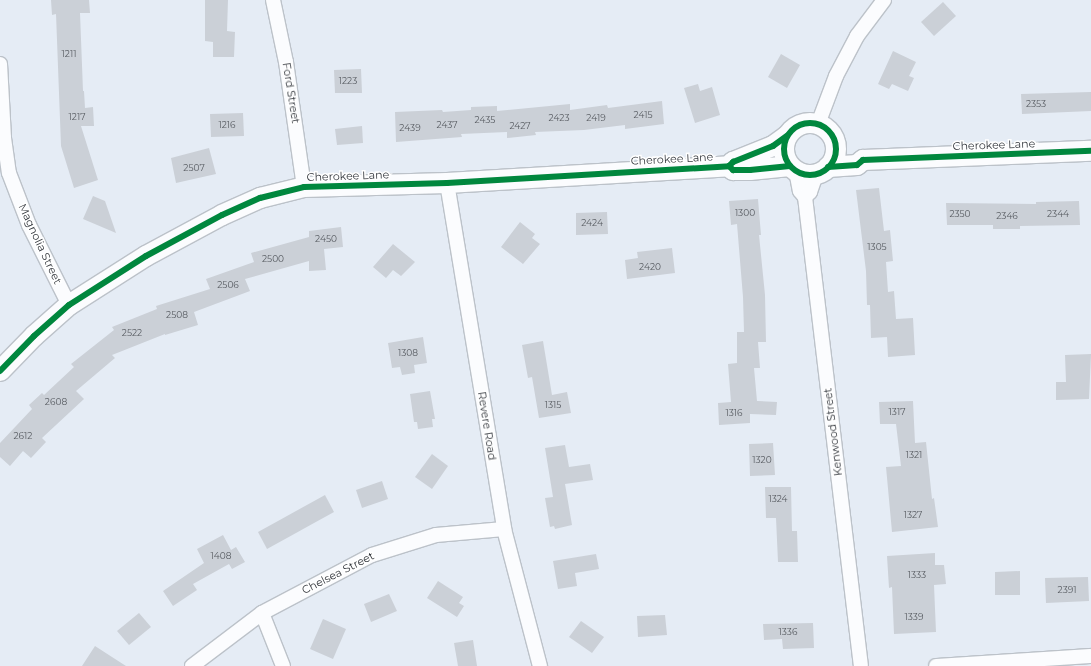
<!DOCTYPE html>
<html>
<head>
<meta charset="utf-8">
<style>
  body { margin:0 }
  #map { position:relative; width:1091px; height:666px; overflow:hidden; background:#e5ecf5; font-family:Montserrat,sans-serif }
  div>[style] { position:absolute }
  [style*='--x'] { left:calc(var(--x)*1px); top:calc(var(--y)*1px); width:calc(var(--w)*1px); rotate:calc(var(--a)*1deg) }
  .building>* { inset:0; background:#cbd0d7 }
  .roads { filter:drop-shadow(1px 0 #bcc2c9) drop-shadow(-1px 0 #bcc2c9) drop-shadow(0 1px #bcc2c9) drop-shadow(0 -1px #bcc2c9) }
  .street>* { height:14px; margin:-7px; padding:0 7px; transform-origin:7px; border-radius:7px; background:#fbfcfe }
  .secondary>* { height:20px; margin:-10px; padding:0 10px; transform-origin:10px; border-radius:10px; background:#fbfcfe }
  .secondary>.ring { margin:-10px; padding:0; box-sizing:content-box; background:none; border:20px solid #fbfcfe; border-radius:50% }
  .cycleway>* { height:6px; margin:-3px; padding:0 3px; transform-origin:3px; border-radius:3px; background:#00873e }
  .cycleway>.ring { margin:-3px; padding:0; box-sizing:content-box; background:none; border:6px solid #00873e; border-radius:50% }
  span { translate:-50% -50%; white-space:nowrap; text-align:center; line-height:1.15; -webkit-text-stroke:3px #fff; paint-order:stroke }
  .number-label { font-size:9px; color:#585c62 }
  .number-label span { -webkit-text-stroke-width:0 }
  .street-label { font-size:11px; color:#31353b }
</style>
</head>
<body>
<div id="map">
  <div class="building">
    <div style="clip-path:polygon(51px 0,89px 0,90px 13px,80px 13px,83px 91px,84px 91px,85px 108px,93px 107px,94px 126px,81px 126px,98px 180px,74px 188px,61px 146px,56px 14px,52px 15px)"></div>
    <div style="clip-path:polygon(205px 0,228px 0,227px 31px,235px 32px,234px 57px,213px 57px,213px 42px,205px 41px)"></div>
    <div style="clip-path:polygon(943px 2px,956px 16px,934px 36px,921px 22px)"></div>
    <div style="clip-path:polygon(893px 51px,916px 62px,909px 76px,914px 78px,908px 91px,892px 84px,889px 89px,878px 84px)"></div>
    <div style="clip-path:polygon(781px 54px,800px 65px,787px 88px,768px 77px)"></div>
    <div style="clip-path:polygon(361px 69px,362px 93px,335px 93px,334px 70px)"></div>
    <div style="clip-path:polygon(698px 84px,700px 91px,712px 87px,720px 115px,695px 123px,684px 88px)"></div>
    <div style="clip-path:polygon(1091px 92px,1091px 111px,1022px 114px,1021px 94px)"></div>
    <div style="clip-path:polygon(662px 101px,664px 124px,625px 129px,625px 125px,584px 130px,535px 132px,536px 135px,507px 138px,507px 132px,461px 134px,462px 137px,396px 142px,395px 112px,442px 110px,443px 112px,471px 110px,471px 107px,497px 106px,497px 111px,570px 104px,570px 110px,607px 105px,608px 108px)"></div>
    <div style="clip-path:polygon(243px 113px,244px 136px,211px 137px,210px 114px)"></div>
    <div style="clip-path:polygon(362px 126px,363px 143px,337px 145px,335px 129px)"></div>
    <div style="clip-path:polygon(209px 148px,216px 174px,176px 183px,171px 158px)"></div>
    <div style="clip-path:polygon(879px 188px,884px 231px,890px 230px,893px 261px,886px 262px,888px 292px,894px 291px,896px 319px,913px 318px,915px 355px,888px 357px,887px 337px,871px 338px,870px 305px,867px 305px,866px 271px,856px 190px)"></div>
    <div style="clip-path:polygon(93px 196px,105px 201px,116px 233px,83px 219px)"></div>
    <div style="clip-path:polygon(758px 199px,761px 235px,759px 235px,765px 295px,766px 342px,758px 342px,760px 368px,754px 368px,757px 401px,777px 402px,776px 415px,750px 414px,750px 423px,719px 425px,718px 403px,731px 402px,728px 364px,737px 363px,737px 332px,744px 332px,743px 297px,737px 224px,731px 225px,729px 201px)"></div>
    <div style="clip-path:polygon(1079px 201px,1080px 225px,1020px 226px,1020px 229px,993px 229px,993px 225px,947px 225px,946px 203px,1036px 204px,1036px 202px)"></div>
    <div style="clip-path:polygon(607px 212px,608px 234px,576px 235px,576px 213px)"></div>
    <div style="clip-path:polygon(520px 222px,535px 234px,532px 238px,540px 244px,523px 264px,501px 247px)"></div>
    <div style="clip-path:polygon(341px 227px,343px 247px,324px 249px,326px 270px,309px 271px,309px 261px,245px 279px,250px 291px,194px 312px,198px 325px,165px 335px,165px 334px,112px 355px,115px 358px,76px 391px,84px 399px,42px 438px,46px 442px,31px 458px,23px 451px,10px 466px,0 457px,0 443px,32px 409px,29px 405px,42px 393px,44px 395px,74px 367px,71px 364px,114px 330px,112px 327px,157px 309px,156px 306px,210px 289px,206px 279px,254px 262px,251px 253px,309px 237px,309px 231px)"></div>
    <div style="clip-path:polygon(393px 244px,415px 262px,401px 276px,393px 270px,386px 278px,373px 267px)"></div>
    <div style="clip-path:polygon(672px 248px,675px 273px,627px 279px,625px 260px,638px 258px,637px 252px)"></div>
    <div style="clip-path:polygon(423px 337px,427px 363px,414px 365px,415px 373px,402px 375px,400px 367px,392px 368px,388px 343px)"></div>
    <div style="clip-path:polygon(543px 341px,552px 395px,567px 392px,571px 413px,539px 418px,532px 377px,528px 378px,522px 345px)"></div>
    <div style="clip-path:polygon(1091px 354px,1089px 399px,1056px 400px,1056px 382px,1066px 382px,1065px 355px)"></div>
    <div style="clip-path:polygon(430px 391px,435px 419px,432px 419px,433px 427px,418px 429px,417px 422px,414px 422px,410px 394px)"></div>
    <div style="clip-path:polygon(913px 401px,915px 443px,926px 442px,932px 499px,934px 498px,938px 527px,892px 532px,886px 467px,901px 466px,896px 424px,880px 424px,879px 402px)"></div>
    <div style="clip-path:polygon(773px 443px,775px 475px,750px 476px,749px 444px)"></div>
    <div style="clip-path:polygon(565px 445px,569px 467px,590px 464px,593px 480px,565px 484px,572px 525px,555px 529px,554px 526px,550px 527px,545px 498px,553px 497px,545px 448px)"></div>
    <div style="clip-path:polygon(432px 454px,448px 466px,432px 489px,415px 477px)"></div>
    <div style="clip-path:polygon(382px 481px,388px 499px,362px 508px,356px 490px)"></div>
    <div style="clip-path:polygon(765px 487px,791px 487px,792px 531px,797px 531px,798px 562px,778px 562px,776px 518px,766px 518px)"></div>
    <div style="clip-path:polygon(325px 495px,334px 512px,267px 549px,258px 532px)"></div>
    <div style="clip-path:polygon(223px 535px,231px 550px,236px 547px,245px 562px,232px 569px,229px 564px,193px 584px,197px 590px,173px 606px,163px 591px,204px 563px,197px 549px)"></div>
    <div style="clip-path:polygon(935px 553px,935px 565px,944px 565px,946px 584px,934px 585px,936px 632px,894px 634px,892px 587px,889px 588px,887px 556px)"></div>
    <div style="clip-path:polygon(596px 554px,599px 569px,575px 573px,577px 586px,558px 589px,553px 561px)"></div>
    <div style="clip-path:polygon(1020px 571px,1020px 595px,995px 595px,995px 572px)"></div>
    <div style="clip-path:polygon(1088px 577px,1089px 601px,1046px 603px,1045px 578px)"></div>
    <div style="clip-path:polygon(438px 581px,463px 597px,459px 603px,464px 606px,457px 617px,427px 598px)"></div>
    <div style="clip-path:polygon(389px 594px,397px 611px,371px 622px,364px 604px)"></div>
    <div style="clip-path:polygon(139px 613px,151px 627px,129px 645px,117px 631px)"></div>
    <div style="clip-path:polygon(665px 615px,667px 635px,638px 637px,637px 616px)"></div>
    <div style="clip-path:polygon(323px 619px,346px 629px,333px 659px,310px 649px)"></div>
    <div style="clip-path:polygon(581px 621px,604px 637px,592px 653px,569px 637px)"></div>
    <div style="clip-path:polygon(813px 623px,814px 648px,783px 649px,782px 639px,764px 640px,763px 624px)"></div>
    <div style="clip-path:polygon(473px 640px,477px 666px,458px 666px,454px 643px)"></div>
    <div style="clip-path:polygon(95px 646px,112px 657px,126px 666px,82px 666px)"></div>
  </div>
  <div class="roads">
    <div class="street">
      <div style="--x:273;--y:0;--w:63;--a:78.2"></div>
      <div style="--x:286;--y:62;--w:126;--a:81.8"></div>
      <div style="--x:0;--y:64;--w:74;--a:86.9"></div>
      <div style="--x:4;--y:138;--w:35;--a:82"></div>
      <div style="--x:9;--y:173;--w:56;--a:69"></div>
      <div style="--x:29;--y:225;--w:89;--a:63.4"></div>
      <div style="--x:818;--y:124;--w:51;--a:-69.4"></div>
      <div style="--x:836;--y:76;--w:45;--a:-62.3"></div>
      <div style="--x:857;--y:36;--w:45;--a:-53.1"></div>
      <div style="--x:796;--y:171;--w:20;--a:79"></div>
      <div style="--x:800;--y:191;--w:8;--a:50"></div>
      <div style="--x:805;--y:197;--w:472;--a:83.2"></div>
      <div style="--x:447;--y:183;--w:351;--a:80.6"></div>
      <div style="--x:504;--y:529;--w:142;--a:75.3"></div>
      <div style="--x:805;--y:197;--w:7;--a:-45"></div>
      <div style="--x:810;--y:192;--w:18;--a:-71"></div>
      <div style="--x:262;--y:613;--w:57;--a:68.4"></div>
      <div style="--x:192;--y:666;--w:88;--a:-37.1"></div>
      <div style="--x:262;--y:613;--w:124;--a:-27.8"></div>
      <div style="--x:372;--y:555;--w:67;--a:-17.4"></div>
      <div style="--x:436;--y:535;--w:68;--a:-5"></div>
      <div style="--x:936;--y:666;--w:155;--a:-3.7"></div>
    </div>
    <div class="secondary">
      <div class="ring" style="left:784px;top:123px;width:32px;height:32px"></div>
      <div style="--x:729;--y:166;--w:6;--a:45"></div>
      <div style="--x:733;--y:170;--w:17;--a:0"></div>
      <div style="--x:750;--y:170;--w:40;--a:-5.7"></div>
      <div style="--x:828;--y:167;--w:29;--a:-4"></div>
      <div style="--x:857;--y:165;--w:8;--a:-40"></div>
      <div style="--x:863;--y:160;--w:228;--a:-2.3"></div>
      <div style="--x:0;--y:371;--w:49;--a:-45.8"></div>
      <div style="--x:34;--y:336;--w:47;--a:-41.5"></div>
      <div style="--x:69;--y:305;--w:91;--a:-32.5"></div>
      <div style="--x:146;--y:256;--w:86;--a:-28.3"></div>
      <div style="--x:222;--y:215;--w:42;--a:-24.1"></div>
      <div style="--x:260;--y:198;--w:45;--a:-14"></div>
      <div style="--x:304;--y:187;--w:143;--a:-1.6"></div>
      <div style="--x:447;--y:183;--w:283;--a:-3.4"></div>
      <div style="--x:729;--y:166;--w:6;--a:-45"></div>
      <div style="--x:733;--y:162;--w:43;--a:-21.8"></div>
      <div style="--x:773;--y:146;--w:17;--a:-36"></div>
    </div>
  </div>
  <div class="cycleway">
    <div class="ring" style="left:784px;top:123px;width:46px;height:46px"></div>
    <div style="--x:729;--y:166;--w:6;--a:45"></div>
    <div style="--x:733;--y:170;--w:17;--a:0"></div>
    <div style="--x:750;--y:170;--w:40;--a:-5.7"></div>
    <div style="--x:828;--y:167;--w:29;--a:-4"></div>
    <div style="--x:857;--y:165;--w:8;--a:-40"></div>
    <div style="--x:863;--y:160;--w:228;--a:-2.3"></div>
    <div style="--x:0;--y:371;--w:49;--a:-45.8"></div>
    <div style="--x:34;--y:336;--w:47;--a:-41.5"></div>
    <div style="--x:69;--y:305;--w:91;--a:-32.5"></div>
    <div style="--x:146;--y:256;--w:86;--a:-28.3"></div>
    <div style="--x:222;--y:215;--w:42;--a:-24.1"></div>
    <div style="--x:260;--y:198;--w:45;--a:-14"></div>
    <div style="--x:304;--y:187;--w:143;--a:-1.6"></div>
    <div style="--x:447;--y:183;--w:283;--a:-3.4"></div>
    <div style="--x:729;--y:166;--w:6;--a:-45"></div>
    <div style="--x:733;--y:162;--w:43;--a:-21.8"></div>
    <div style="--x:773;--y:146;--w:17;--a:-36"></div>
  </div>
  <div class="number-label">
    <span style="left:69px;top:54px">1211</span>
    <span style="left:348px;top:81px">1223</span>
    <span style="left:1036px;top:104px">2353</span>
    <span style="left:643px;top:115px">2415</span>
    <span style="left:77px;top:117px">1217</span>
    <span style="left:559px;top:118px">2423</span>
    <span style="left:596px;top:118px">2419</span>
    <span style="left:485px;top:120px">2435</span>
    <span style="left:227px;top:125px">1216</span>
    <span style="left:447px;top:125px">2437</span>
    <span style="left:520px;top:126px">2427</span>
    <span style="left:410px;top:128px">2439</span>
    <span style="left:194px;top:168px">2507</span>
    <span style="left:745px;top:213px">1300</span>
    <span style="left:960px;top:214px">2350</span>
    <span style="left:1058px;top:214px">2344</span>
    <span style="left:1007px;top:216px">2346</span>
    <span style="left:592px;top:223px">2424</span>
    <span style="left:326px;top:239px">2450</span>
    <span style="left:877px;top:247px">1305</span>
    <span style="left:273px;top:259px">2500</span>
    <span style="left:650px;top:267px">2420</span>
    <span style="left:228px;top:285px">2506</span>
    <span style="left:177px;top:315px">2508</span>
    <span style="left:132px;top:333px">2522</span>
    <span style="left:408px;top:353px">1308</span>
    <span style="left:56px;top:402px">2608</span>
    <span style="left:553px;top:405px">1315</span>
    <span style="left:897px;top:412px">1317</span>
    <span style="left:734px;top:413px">1316</span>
    <span style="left:23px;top:436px">2612</span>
    <span style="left:914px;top:455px">1321</span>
    <span style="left:762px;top:460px">1320</span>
    <span style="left:778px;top:499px">1324</span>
    <span style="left:913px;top:515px">1327</span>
    <span style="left:221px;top:556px">1408</span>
    <span style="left:917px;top:575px">1333</span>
    <span style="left:1067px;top:590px">2391</span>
    <span style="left:914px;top:617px">1339</span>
    <span style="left:788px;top:632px">1336</span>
  </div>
  <div class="street-label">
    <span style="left:291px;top:93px;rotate:81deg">Ford Street</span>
    <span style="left:994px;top:145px;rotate:-2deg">Cherokee Lane</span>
    <span style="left:672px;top:159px;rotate:-3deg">Cherokee Lane</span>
    <span style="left:348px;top:176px;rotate:-2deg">Cherokee Lane</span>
    <span style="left:40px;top:244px;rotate:65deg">Magnolia Street</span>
    <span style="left:487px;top:426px;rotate:81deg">Revere Road</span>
    <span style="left:833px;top:432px;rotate:-97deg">Kenwood Street</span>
    <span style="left:338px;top:573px;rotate:-27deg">Chelsea Street</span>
  </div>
</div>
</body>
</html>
